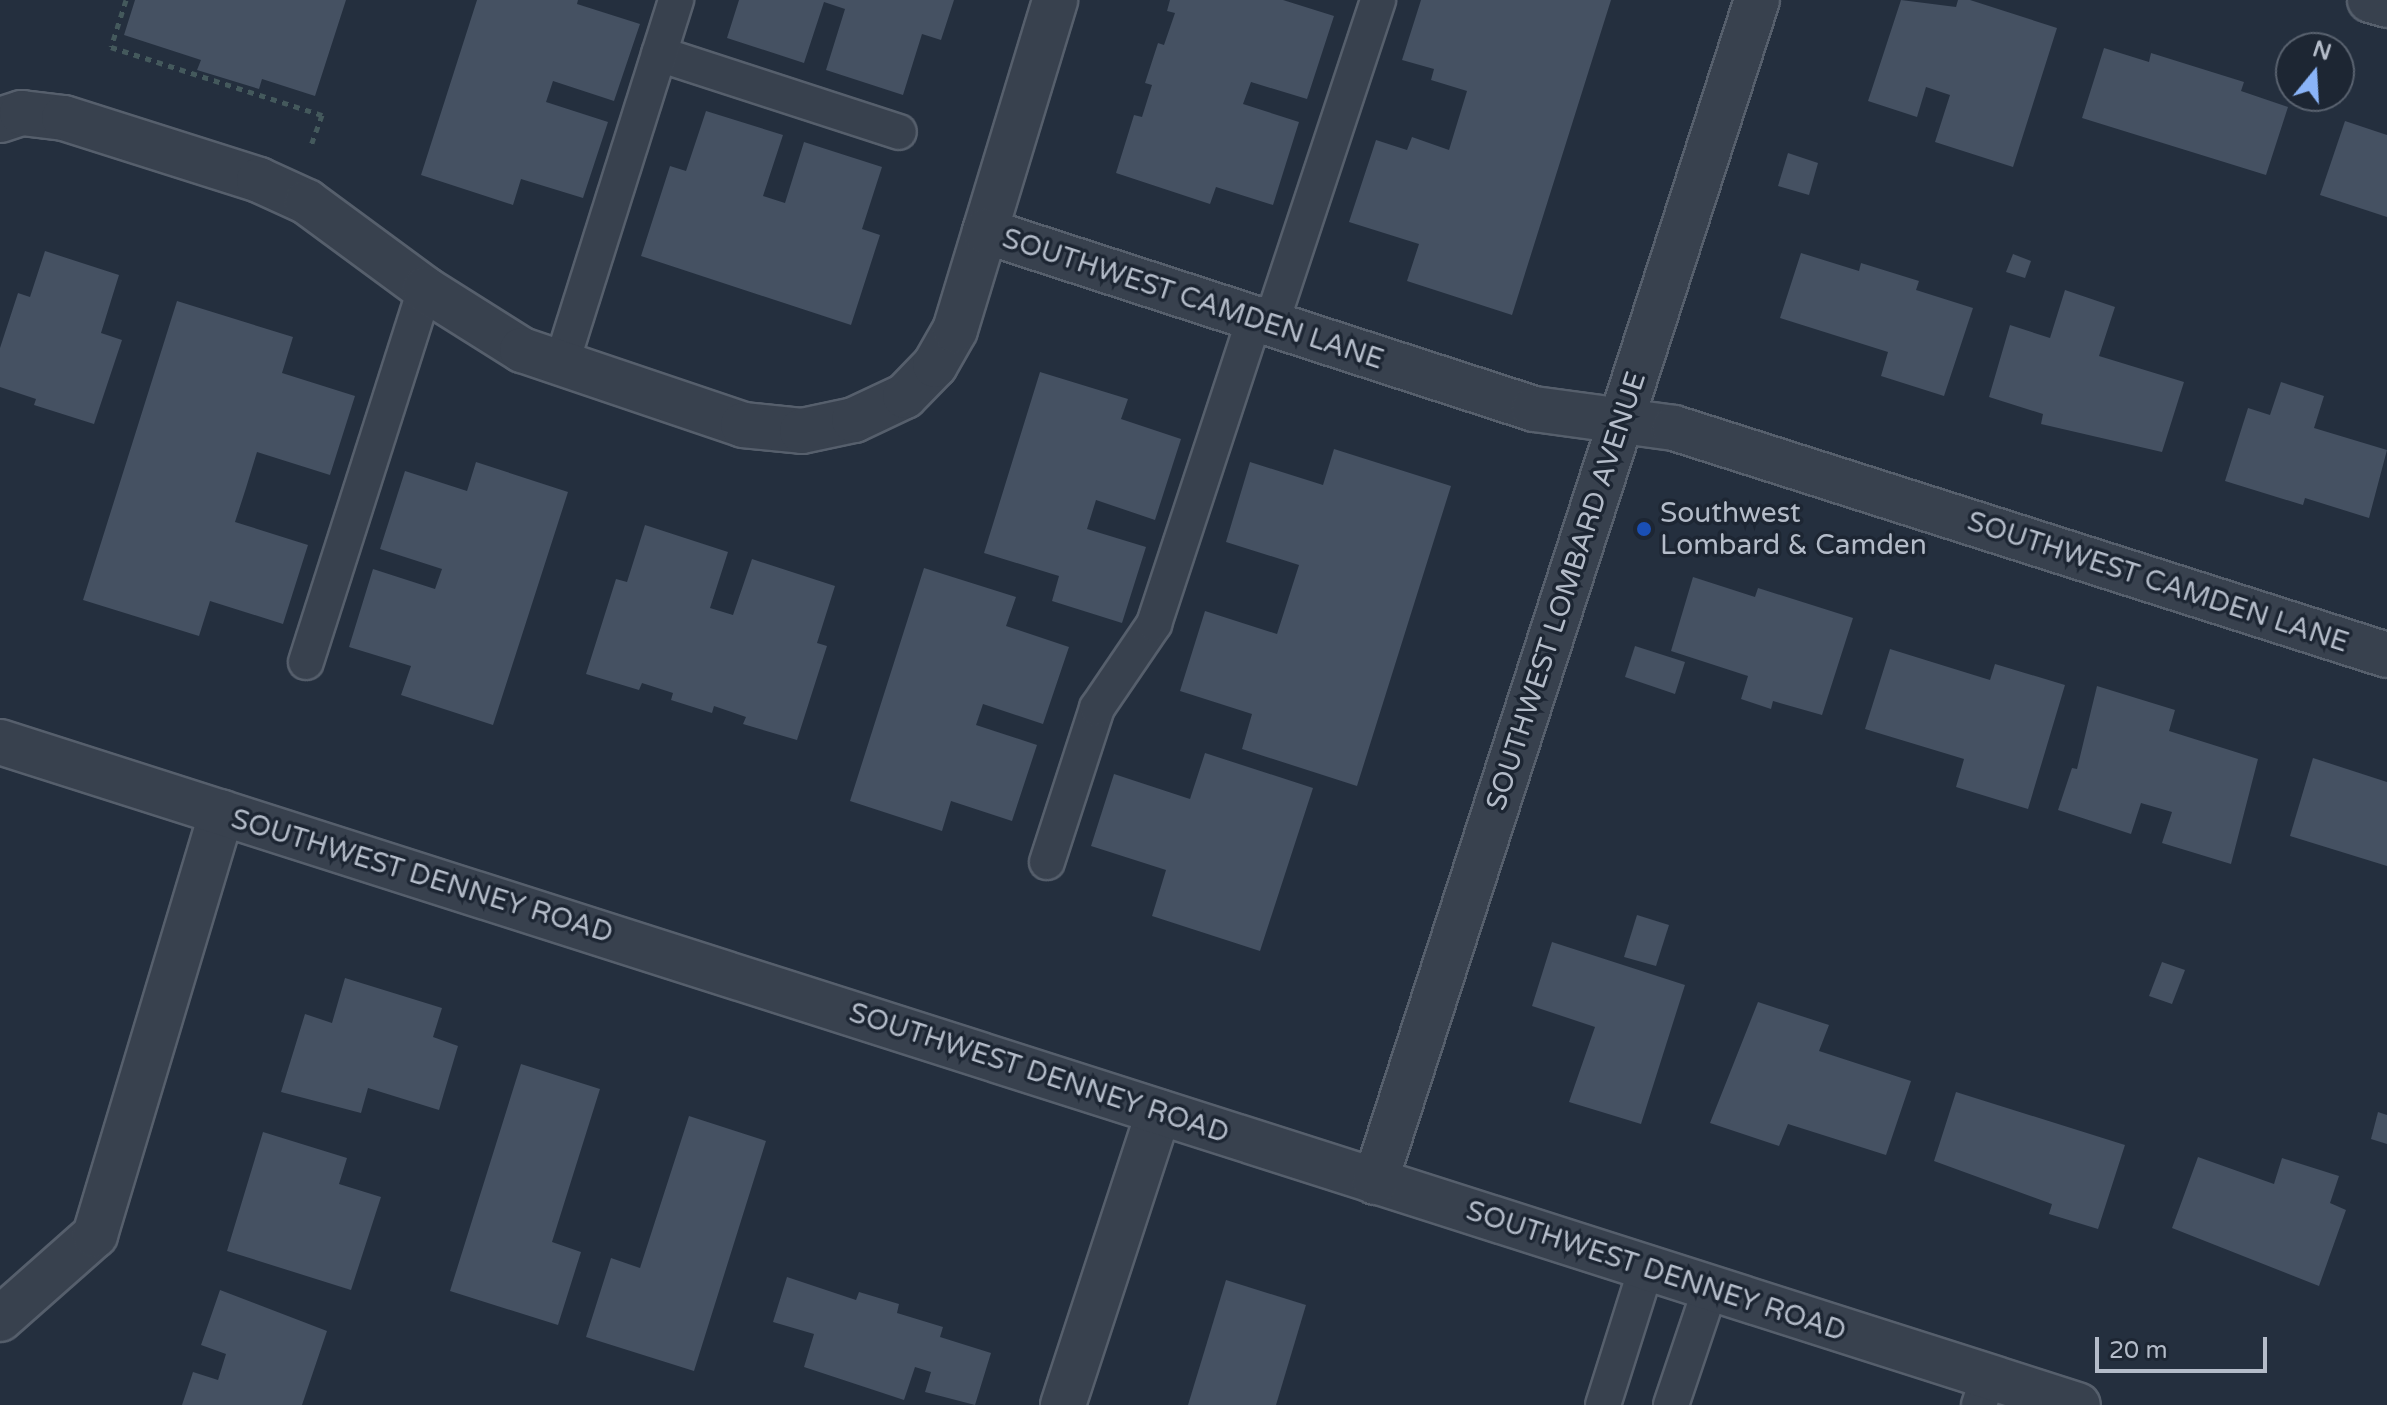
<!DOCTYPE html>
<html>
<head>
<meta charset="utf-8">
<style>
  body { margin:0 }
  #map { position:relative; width:2387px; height:1405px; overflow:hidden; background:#242f3e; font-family:"Varela Round",sans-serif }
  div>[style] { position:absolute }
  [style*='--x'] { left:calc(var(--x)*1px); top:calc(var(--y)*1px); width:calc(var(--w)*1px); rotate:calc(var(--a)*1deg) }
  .building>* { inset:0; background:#455162 }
  .path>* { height:5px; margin-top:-2.5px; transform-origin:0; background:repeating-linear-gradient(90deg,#44595c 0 6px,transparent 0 12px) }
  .roads { filter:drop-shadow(2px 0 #565f6c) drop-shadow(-2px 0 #565f6c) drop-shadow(0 2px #565f6c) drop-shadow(0 -2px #565f6c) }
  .service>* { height:34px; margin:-17px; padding:0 17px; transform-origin:17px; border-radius:17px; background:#38414e }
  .minor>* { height:44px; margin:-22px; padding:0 22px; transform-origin:22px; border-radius:22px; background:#38414e }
  .tertiary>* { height:44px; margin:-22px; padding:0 22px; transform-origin:22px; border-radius:22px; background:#38414e }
  .dots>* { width:22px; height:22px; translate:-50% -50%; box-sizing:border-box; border:4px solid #1d2633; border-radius:50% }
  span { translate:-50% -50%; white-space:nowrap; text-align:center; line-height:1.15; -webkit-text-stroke:7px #1d2633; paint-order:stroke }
  .street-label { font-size:28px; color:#b4bcc9 }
  .poi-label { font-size:28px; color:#b4bcc9 }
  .left { translate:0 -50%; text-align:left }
  .north { position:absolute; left:2275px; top:32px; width:80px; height:80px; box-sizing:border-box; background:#1d2633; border:2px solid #59626f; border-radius:50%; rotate:18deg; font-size:22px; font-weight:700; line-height:32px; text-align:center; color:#b4bcc9 }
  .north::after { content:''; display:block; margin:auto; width:28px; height:36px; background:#8ab4f8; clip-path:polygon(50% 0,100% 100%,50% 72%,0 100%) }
  .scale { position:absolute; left:2095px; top:1337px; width:172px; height:36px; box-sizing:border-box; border:4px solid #b4bcc9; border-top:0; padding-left:10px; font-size:24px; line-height:28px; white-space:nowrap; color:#b4bcc9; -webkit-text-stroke:6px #1d2633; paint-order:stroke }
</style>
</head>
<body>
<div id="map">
  <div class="building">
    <div style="clip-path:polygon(135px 0,346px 0,315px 96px,262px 79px,259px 89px,197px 70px,201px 60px,124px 35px)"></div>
    <div style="clip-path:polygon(477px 0,578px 0,577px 4px,640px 24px,614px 101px,553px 81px,546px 102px,608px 122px,583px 198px,521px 179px,513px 205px,421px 175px)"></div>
    <div style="clip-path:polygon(739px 0,954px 0,941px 40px,922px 34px,903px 95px,826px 70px,845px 9px,824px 2px,804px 63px,727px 38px)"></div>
    <div style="clip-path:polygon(1170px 0,1283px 0,1334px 16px,1307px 99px,1251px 82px,1243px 104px,1299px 122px,1273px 205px,1216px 187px,1210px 204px,1116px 173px,1134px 115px,1142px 117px,1152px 85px,1145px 83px,1158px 43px,1164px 45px,1175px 13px,1167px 11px)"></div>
    <div style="clip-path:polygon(1421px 0,1611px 0,1512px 315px,1407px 281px,1419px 244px,1349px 222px,1376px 140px,1407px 150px,1412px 137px,1449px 150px,1467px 91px,1431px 80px,1434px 69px,1402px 60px)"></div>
    <div style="clip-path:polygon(1901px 0,1956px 7px,1958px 0,1970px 0,2057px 28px,2013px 167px,1935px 142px,1950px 95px,1926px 87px,1917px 117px,1868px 101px)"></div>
    <div style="clip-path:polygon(2104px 48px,2149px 62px,2151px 53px,2244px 82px,2241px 91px,2288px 107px,2266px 175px,2082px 118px)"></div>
    <div style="clip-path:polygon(706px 111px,783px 135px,763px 196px,785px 203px,804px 142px,882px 167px,862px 229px,880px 235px,851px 325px,641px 256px,670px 166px,686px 171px)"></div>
    <div style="clip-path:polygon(2345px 121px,2387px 135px,2387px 217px,2320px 195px)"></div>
    <div style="clip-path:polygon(1788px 153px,1818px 163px,1809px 195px,1778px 186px)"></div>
    <div style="clip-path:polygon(45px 251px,119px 275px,101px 333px,122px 340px,94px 424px,34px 405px,36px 399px,0 387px,0 348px,18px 293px,30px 297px)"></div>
    <div style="clip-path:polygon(1801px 253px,1859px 271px,1861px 263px,1919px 281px,1916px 290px,1973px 308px,1944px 396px,1881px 376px,1888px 352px,1780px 318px)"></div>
    <div style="clip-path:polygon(2013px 254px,2031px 261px,2025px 278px,2006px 272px)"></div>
    <div style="clip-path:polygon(2065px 290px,2115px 307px,2099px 356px,2184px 382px,2162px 452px,2041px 424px,2043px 414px,1989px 397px,2010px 325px,2050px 338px)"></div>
    <div style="clip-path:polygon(177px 301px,293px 337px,282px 373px,355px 396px,330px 475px,257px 452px,246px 488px,235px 522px,308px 545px,283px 624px,210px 601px,199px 636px,83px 600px)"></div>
    <div style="clip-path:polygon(1040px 372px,1128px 399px,1121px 419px,1181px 439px,1155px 520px,1096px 500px,1087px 529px,1146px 547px,1122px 623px,1052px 601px,1059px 576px,984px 553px)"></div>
    <div style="clip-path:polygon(2281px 382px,2324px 396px,2314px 428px,2387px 450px,2369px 518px,2305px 498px,2303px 505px,2225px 481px,2248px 408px,2270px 415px)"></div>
    <div style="clip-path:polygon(1334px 449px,1451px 486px,1357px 786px,1242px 749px,1252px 714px,1180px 691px,1205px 611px,1277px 634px,1299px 565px,1226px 542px,1250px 462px,1323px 485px)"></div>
    <div style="clip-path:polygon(476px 462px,568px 492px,493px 725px,401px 695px,411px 666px,349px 647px,373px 569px,435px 589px,442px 569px,380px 549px,405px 471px,467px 491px)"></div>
    <div style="clip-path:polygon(645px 525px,728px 552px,710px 608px,733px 615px,752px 559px,835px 586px,817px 643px,827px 646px,797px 740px,743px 724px,746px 717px,714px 706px,712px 713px,671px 700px,673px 693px,642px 683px,639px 690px,586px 674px,616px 579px,627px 582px)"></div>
    <div style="clip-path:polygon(924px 568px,1016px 597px,1006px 626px,1069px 647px,1043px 724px,983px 704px,976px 725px,1037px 745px,1012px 821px,951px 801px,942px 831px,850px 801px)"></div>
    <div style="clip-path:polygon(1693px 577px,1755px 597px,1758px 588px,1853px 618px,1822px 715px,1773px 701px,1771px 709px,1741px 699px,1748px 676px,1671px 651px)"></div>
    <div style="clip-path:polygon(1635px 646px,1685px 662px,1675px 694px,1625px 677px)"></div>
    <div style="clip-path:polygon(1890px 649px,1990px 680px,1995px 664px,2065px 685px,2028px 809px,1956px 787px,1964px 759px,1865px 729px)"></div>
    <div style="clip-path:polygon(2097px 686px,2175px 710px,2169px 731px,2258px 759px,2231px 864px,2162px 843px,2172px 812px,2141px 803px,2131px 834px,2058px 810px,2072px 768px,2077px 769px)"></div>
    <div style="clip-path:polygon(1205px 753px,1313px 788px,1260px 951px,1152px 916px,1166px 870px,1091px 846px,1114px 774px,1190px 799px)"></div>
    <div style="clip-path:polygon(2313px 758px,2387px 782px,2387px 866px,2290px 836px)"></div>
    <div style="clip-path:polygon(1637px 915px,1669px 925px,1656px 966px,1624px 957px)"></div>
    <div style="clip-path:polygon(1552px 942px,1685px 985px,1641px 1124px,1569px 1102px,1595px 1027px,1532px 1006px)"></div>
    <div style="clip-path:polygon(2162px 962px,2185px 970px,2172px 1004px,2149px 996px)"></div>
    <div style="clip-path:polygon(345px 978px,442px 1008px,433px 1037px,458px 1046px,439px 1110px,368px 1088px,361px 1113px,281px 1092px,305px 1014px,332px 1023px)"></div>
    <div style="clip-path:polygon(1758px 1002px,1829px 1025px,1819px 1051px,1911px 1081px,1886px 1155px,1788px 1124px,1779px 1146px,1710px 1123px)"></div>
    <div style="clip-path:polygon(521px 1064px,600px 1089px,552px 1242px,581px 1252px,558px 1325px,450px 1291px)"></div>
    <div style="clip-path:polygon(1956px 1092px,2125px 1145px,2098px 1229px,2049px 1214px,2052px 1204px,1934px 1161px)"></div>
    <div style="clip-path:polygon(2378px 1112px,2387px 1115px,2387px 1144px,2371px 1139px)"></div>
    <div style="clip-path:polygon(689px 1116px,766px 1141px,694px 1371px,586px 1337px,611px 1258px,640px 1268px)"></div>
    <div style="clip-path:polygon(263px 1132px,347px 1158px,339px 1184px,381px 1197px,351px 1290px,227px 1251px)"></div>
    <div style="clip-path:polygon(2198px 1157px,2274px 1184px,2282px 1158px,2339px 1176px,2330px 1203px,2346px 1210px,2319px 1286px,2172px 1228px)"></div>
    <div style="clip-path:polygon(787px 1277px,856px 1300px,859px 1292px,899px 1304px,897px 1313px,943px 1327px,940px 1337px,991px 1353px,975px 1405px,925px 1392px,931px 1372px,915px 1367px,904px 1400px,804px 1367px,814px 1334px,773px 1322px)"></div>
    <div style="clip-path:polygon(1226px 1280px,1306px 1305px,1276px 1405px,1188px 1405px)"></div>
    <div style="clip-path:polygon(220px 1290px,327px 1331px,302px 1405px,182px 1405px,193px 1372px,218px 1380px,226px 1354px,201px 1345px)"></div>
  </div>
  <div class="path">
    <div style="--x:126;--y:0;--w:49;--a:107.7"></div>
    <div style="--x:111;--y:47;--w:222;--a:17.9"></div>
    <div style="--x:322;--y:115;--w:32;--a:110"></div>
  </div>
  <div class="roads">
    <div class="service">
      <div style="--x:659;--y:54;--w:252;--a:18"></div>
      <div style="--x:1271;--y:324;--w:341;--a:-71.7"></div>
      <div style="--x:561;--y:365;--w:383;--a:-72.5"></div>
      <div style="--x:306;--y:662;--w:392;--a:-72.3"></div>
      <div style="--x:1047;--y:862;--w:162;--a:-72"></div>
      <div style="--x:1097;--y:708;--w:102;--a:-55.8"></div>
      <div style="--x:1154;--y:624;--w:321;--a:-71.8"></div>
      <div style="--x:1603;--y:1405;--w:143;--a:-72.5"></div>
      <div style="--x:1671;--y:1405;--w:122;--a:-71.4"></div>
      <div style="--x:1979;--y:1405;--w:29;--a:-72"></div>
    </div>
    <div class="minor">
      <div style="--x:2370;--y:0;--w:18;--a:16"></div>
      <div style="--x:0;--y:120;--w:23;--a:-18"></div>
      <div style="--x:22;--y:113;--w:42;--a:6.8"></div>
      <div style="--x:64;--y:118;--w:205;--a:17.6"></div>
      <div style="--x:259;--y:180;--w:53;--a:24.6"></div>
      <div style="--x:307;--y:202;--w:147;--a:36.4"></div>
      <div style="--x:425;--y:289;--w:115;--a:32.2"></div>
      <div style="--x:522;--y:350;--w:233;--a:18.7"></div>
      <div style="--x:743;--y:425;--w:59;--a:5.8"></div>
      <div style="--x:802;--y:431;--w:53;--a:-11.9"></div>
      <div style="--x:854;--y:420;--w:56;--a:-25.2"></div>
      <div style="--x:905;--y:396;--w:43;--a:-45.9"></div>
      <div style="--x:935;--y:365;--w:40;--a:-60.3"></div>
      <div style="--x:955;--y:330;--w:345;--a:-73.1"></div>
      <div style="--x:985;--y:231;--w:577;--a:17.96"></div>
      <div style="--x:1534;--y:409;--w:141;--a:7.7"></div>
      <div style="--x:1674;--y:428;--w:748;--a:17.66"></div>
      <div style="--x:0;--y:1319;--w:127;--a:-41.5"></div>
      <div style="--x:95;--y:1235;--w:441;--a:-73.3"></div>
      <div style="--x:1063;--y:1405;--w:308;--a:-71.9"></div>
    </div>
    <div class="tertiary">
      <div style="--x:0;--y:742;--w:2181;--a:17.7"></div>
      <div style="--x:1375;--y:1182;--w:1242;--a:-72.09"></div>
    </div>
  </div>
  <div class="dots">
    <div style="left:1644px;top:529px;background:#1a4fb4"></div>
  </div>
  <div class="street-label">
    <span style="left:1193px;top:299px;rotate:18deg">SOUTHWEST CAMDEN LANE</span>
    <span style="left:2158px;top:582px;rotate:18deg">SOUTHWEST CAMDEN LANE</span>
    <span style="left:1566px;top:591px;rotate:-72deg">SOUTHWEST LOMBARD AVENUE</span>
    <span style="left:422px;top:876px;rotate:17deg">SOUTHWEST DENNEY ROAD</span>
    <span style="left:1039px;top:1073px;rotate:18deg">SOUTHWEST DENNEY ROAD</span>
    <span style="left:1656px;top:1271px;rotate:18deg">SOUTHWEST DENNEY ROAD</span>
  </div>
  <div class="poi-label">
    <span class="left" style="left:1660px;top:529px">Southwest<br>Lombard &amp; Camden</span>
  </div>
  <div class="north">N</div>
  <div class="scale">20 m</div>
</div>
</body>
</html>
